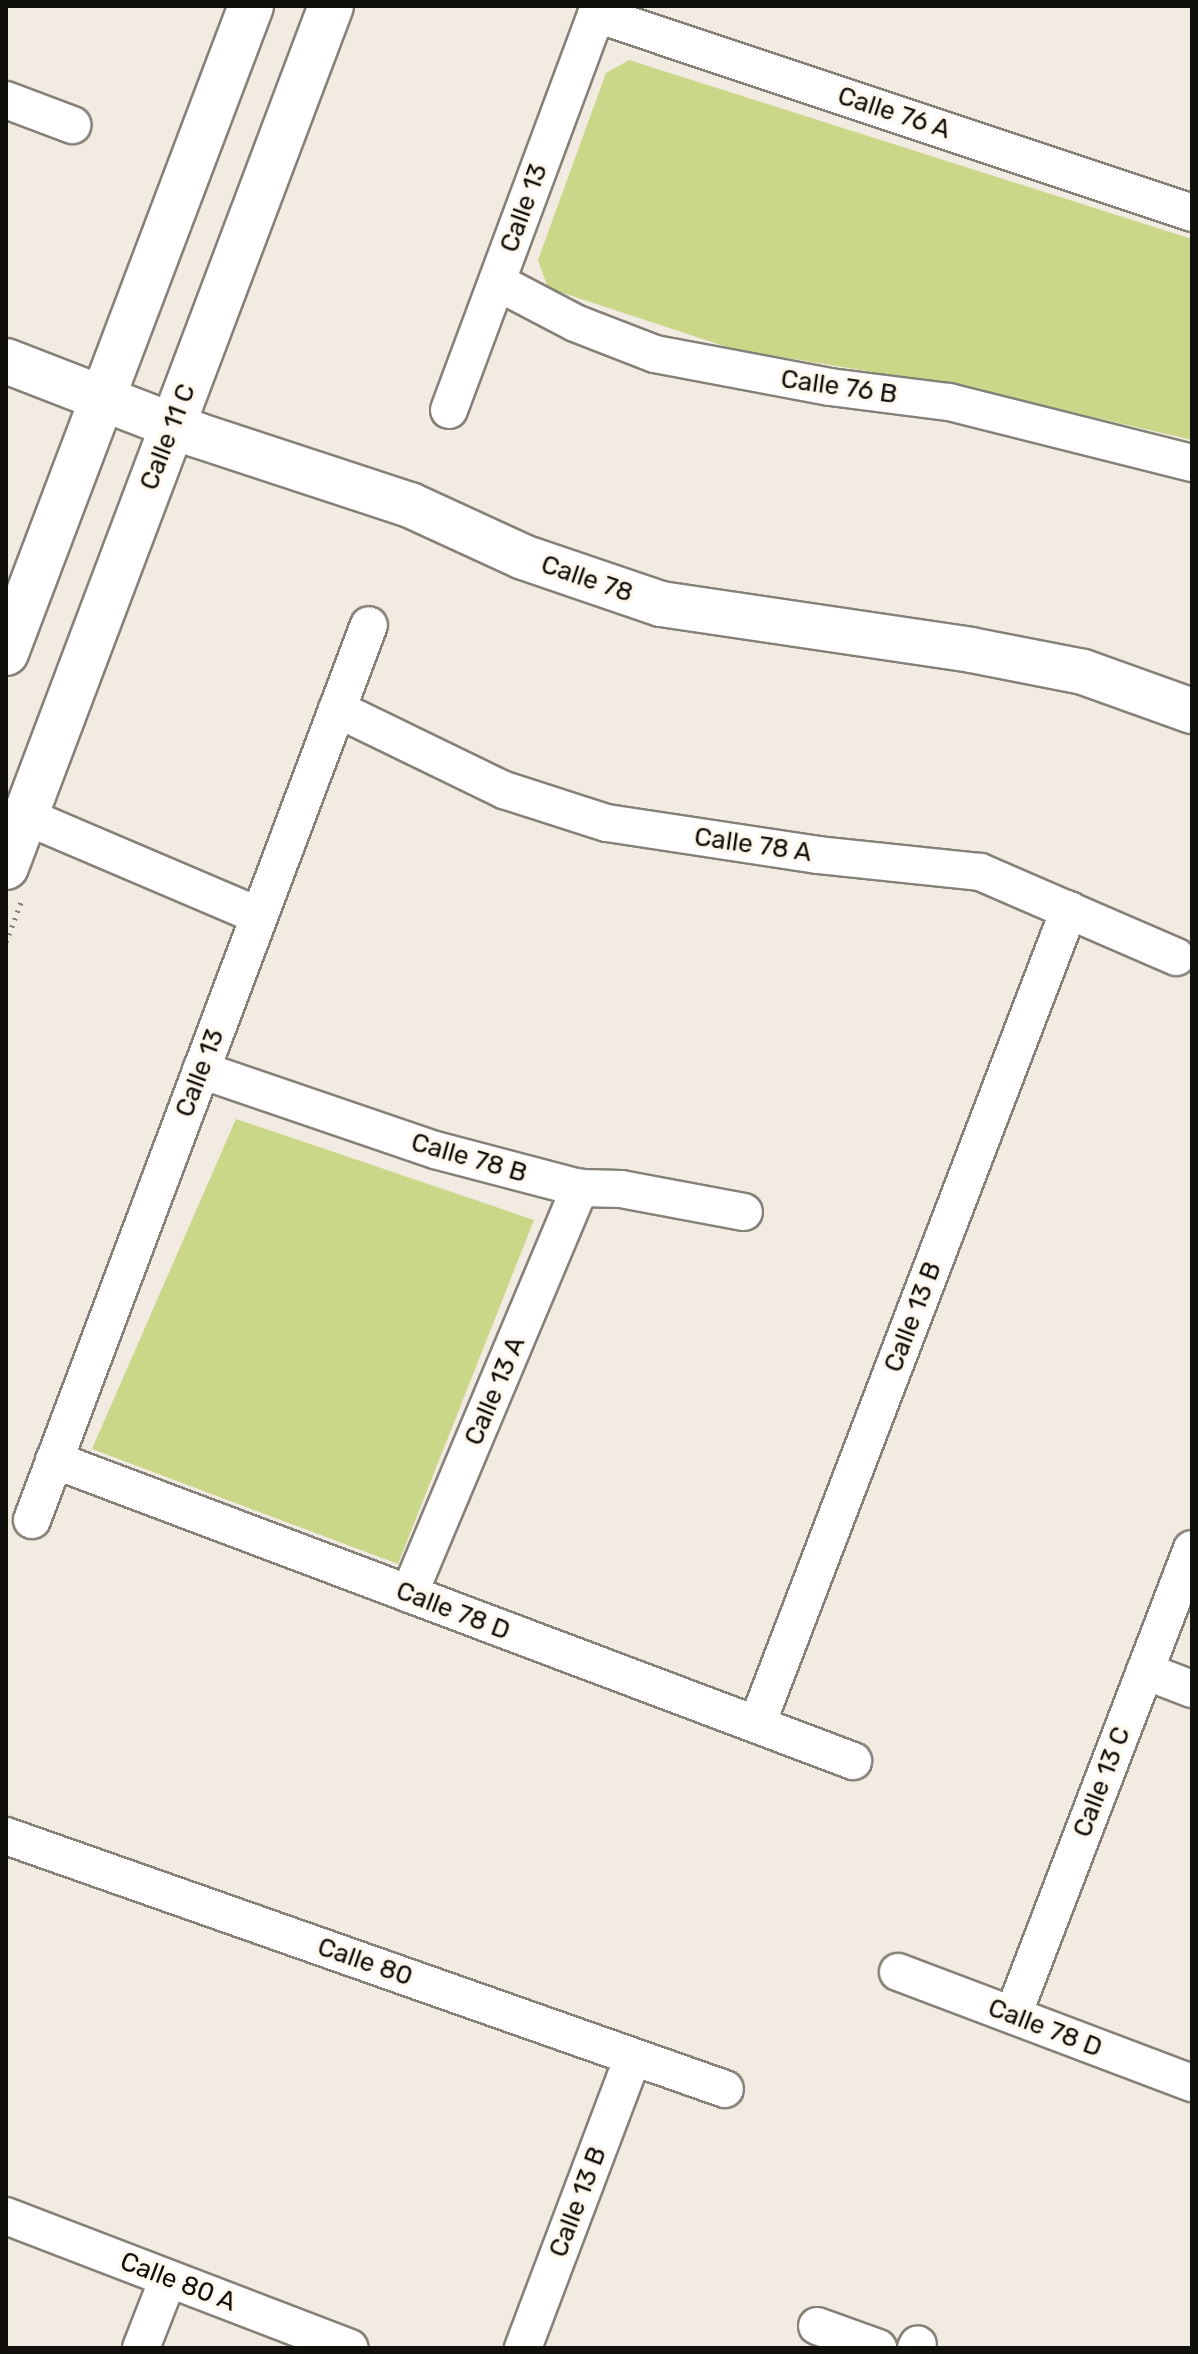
<!DOCTYPE html>
<html>
<head>
<meta charset="utf-8">
<style>
  body { margin:0 }
  #map { position:relative; width:1198px; height:2354px; overflow:hidden; background:#f1ebe1; font-family:Rubik,sans-serif }
  div>[style] { position:absolute }
  [style*='--x'] { left:calc(var(--x)*1px); top:calc(var(--y)*1px); width:calc(var(--w)*1px); rotate:calc(var(--a)*1deg) }
  .green>* { inset:0; background:#cad688 }
  .path>* { height:5px; margin-top:-2.5px; transform-origin:0; background:repeating-linear-gradient(90deg,#85817a 0 2px,transparent 0 8px) }
  .roads { filter:drop-shadow(2px 0 #858078) drop-shadow(-2px 0 #858078) drop-shadow(0 2px #858078) drop-shadow(0 -2px #858078) }
  .street>* { height:36px; margin:-18px; padding:0 18px; transform-origin:18px; border-radius:18px; background:#fff }
  .secondary>* { height:44px; margin:-22px; padding:0 22px; transform-origin:22px; border-radius:22px; background:#fff }
  span { translate:-50% -50%; white-space:nowrap; text-align:center; line-height:1.15; -webkit-text-stroke:7px #fef8ef; paint-order:stroke }
  .street-label { font-size:26px; color:#110f0c }
  .frame { position:absolute; inset:0; border:8px solid #110f0c; pointer-events:none }
</style>
</head>
<body>
<div id="map">
  <div class="green">
    <div style="clip-path:polygon(629px 60px,1192px 239px,1192px 440px,964px 387px,733px 349px,548px 288px,538px 260px,606px 73px)"></div>
    <div style="clip-path:polygon(236px 1119px,534px 1220px,398px 1564px,92px 1449px)"></div>
  </div>
  <div class="path">
    <div style="--x:6;--y:942;--w:43;--a:-69.4"></div>
  </div>
  <div class="roads">
    <div class="street">
      <div style="--x:596;--y:14;--w:628;--a:18.46"></div>
      <div style="--x:6;--y:100;--w:71;--a:20.7"></div>
      <div style="--x:497;--y:282;--w:88;--a:27.7"></div>
      <div style="--x:575;--y:323;--w:86;--a:21.2"></div>
      <div style="--x:655;--y:354;--w:178;--a:10.7"></div>
      <div style="--x:830;--y:387;--w:120;--a:7.2"></div>
      <div style="--x:949;--y:402;--w:251;--a:14.1"></div>
      <div style="--x:449;--y:410;--w:431;--a:-69.6"></div>
      <div style="--x:337;--y:709;--w:186;--a:25.9"></div>
      <div style="--x:504;--y:790;--w:108;--a:17.8"></div>
      <div style="--x:607;--y:823;--w:213;--a:8.6"></div>
      <div style="--x:818;--y:855;--w:163;--a:6"></div>
      <div style="--x:980;--y:872;--w:214;--a:23.4"></div>
      <div style="--x:25;--y:816;--w:254;--a:23.1"></div>
      <div style="--x:201;--y:1070;--w:247;--a:18.9"></div>
      <div style="--x:435;--y:1150;--w:150;--a:14.7"></div>
      <div style="--x:580;--y:1188;--w:41;--a:1.4"></div>
      <div style="--x:621;--y:1189;--w:125;--a:10.6"></div>
      <div style="--x:54;--y:1460;--w:854;--a:20.64"></div>
      <div style="--x:32;--y:1520;--w:956;--a:-69.37"></div>
      <div style="--x:409;--y:1594;--w:441;--a:-67.2"></div>
      <div style="--x:1145;--y:1671;--w:50;--a:21"></div>
      <div style="--x:757;--y:1724;--w:872;--a:-69.03"></div>
      <div style="--x:6;--y:1836;--w:762;--a:19.39"></div>
      <div style="--x:898;--y:1972;--w:314;--a:20.7"></div>
      <div style="--x:1013;--y:2015;--w:499;--a:-69"></div>
      <div style="--x:6;--y:2216;--w:368;--a:21"></div>
      <div style="--x:817;--y:2326;--w:65;--a:19.8"></div>
      <div style="--x:141;--y:2348;--w:74;--a:-68.6"></div>
      <div style="--x:523;--y:2348;--w:311;--a:-69.3"></div>
      <div style="--x:916;--y:2348;--w:4;--a:-63"></div>
    </div>
    <div class="secondary">
      <div style="--x:6;--y:361;--w:205;--a:21.2"></div>
      <div style="--x:197;--y:435;--w:224;--a:18.2"></div>
      <div style="--x:410;--y:505;--w:124;--a:24.7"></div>
      <div style="--x:523;--y:557;--w:146;--a:18.8"></div>
      <div style="--x:661;--y:604;--w:313;--a:8.4"></div>
      <div style="--x:971;--y:650;--w:114;--a:11.1"></div>
      <div style="--x:1083;--y:672;--w:116;--a:19.7"></div>
      <div style="--x:6;--y:653;--w:692;--a:-69.26"></div>
      <div style="--x:6;--y:867;--w:920;--a:-69.32"></div>
    </div>
  </div>
  <div class="street-label">
    <span style="left:894px;top:113px;rotate:18deg">Calle 76 A</span>
    <span style="left:524px;top:208px;rotate:-70deg">Calle 13</span>
    <span style="left:839px;top:387px;rotate:8deg">Calle 76 B</span>
    <span style="left:168px;top:437px;rotate:-69deg">Calle 11 C</span>
    <span style="left:587px;top:579px;rotate:19deg">Calle 78</span>
    <span style="left:753px;top:845px;rotate:8deg">Calle 78 A</span>
    <span style="left:200px;top:1073px;rotate:-69deg">Calle 13</span>
    <span style="left:469px;top:1158px;rotate:16deg">Calle 78 B</span>
    <span style="left:913px;top:1317px;rotate:-69deg">Calle 13 B</span>
    <span style="left:495px;top:1391px;rotate:-67deg">Calle 13 A</span>
    <span style="left:453px;top:1611px;rotate:21deg">Calle 78 D</span>
    <span style="left:1102px;top:1782px;rotate:-69deg">Calle 13 C</span>
    <span style="left:365px;top:1962px;rotate:19deg">Calle 80</span>
    <span style="left:1045px;top:2028px;rotate:21deg">Calle 78 D</span>
    <span style="left:578px;top:2202px;rotate:-69deg">Calle 13 B</span>
    <span style="left:178px;top:2282px;rotate:21deg">Calle 80 A</span>
  </div>
  <div class="frame"></div>
</div>
</body>
</html>
